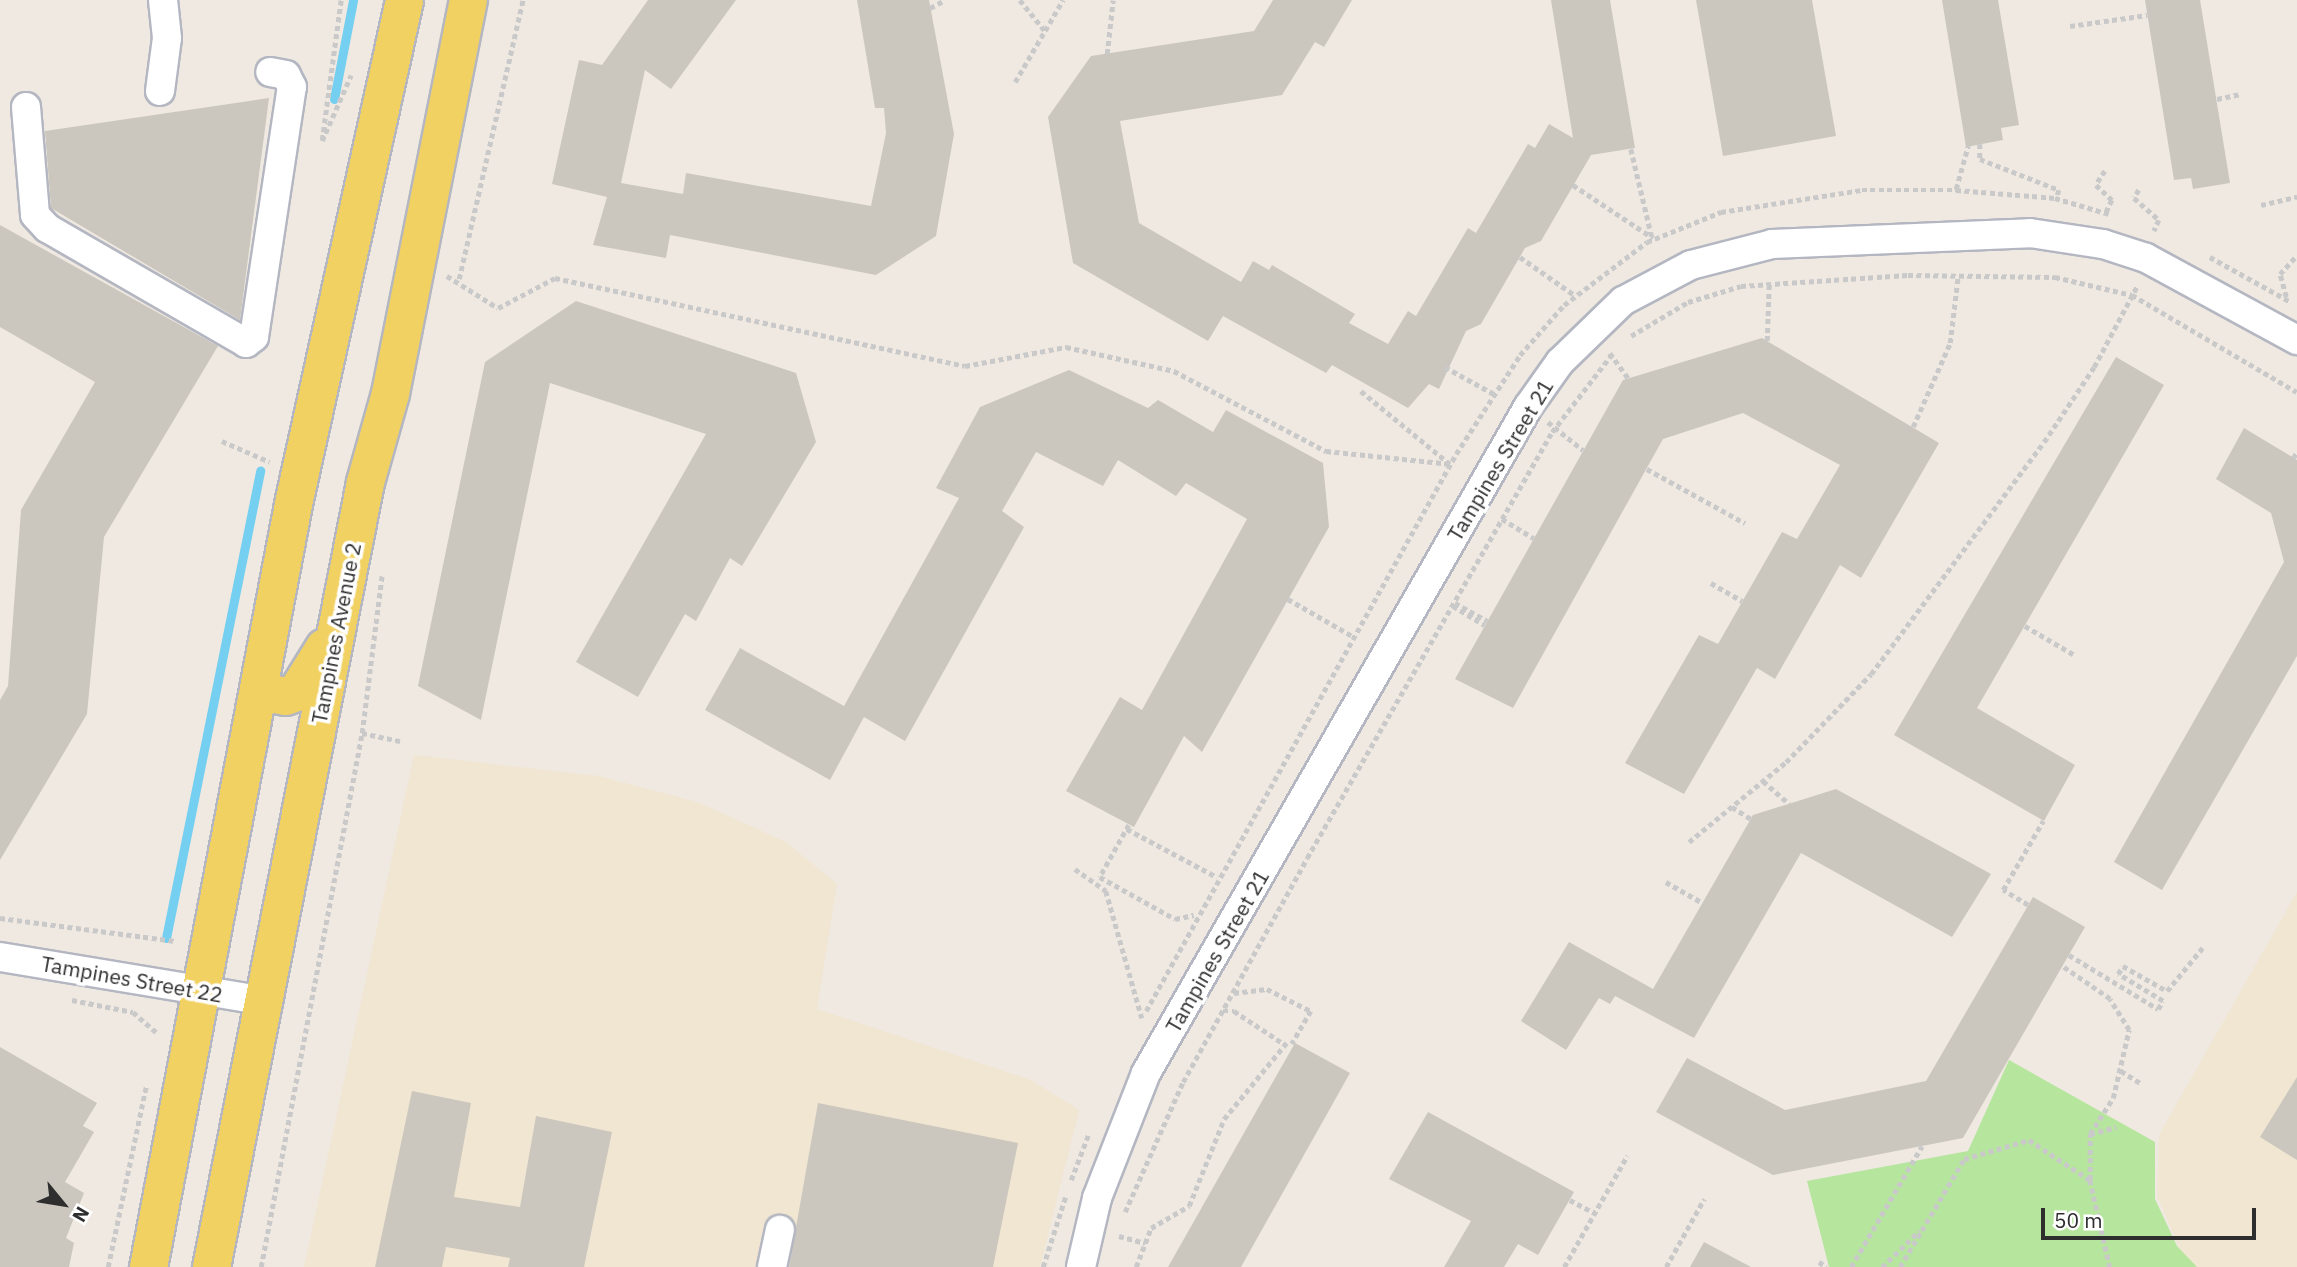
<!DOCTYPE html>
<html>
<head>
<meta charset="utf-8">
<style>
  body { margin:0 }
  #map { position:relative; width:2297px; height:1267px; overflow:hidden; background:#efe9e1; font-family:"IBM Plex Sans",sans-serif }
  div>[style] { position:absolute }
  [style*='--x'] { left:calc(var(--x)*1px); top:calc(var(--y)*1px); width:calc(var(--w)*1px); rotate:calc(var(--a)*1deg) }
  .education>* { inset:0; background:#f0e6d1 }
  .green>* { inset:0; background:#b6e59e }
  .stream>* { height:9px; margin:-4.5px; padding:0 4.5px; transform-origin:4.5px; border-radius:4.5px; background:#75cff0 }
  .building>* { inset:0; background:#cbc7bf }
  .path>* { height:4.5px; margin-top:-2.25px; transform-origin:0; background:repeating-linear-gradient(90deg,#c9c9c9 0 5px,transparent 0 8.5px) }
  .roads { filter:drop-shadow(2px 0 #b4b7c1) drop-shadow(-2px 0 #b4b7c1) drop-shadow(0 2px #b4b7c1) drop-shadow(0 -2px #b4b7c1) }
  .minor>* { height:28px; margin:-14px; padding:0 14px; transform-origin:14px; border-radius:14px; background:#fff }
  .major>* { height:37px; margin:-18.5px; padding:0 18.5px; transform-origin:18.5px; border-radius:18.5px; background:#f2d163 }
  span { translate:-50% -50%; white-space:nowrap; text-align:center; line-height:1.15; -webkit-text-stroke:7px #fff; paint-order:stroke }
  .street-label { font-size:21px; color:#2e2e2e }
  .north { position:absolute; left:28px; top:1169px; width:70px; height:70px; -webkit-text-stroke:5px #fff; paint-order:stroke; rotate:120deg; font-size:19px; font-weight:700; line-height:28px; text-align:center; color:#2e2e2e }
  .north::after { content:''; display:block; margin:auto; width:24px; height:32px; background:#2e2e2e; clip-path:polygon(50% 0,100% 100%,50% 72%,0 100%) }
  .scale { position:absolute; left:2041px; top:1208px; width:215px; height:32px; box-sizing:border-box; border:4px solid #2e2e2e; border-top:0; padding-left:9px; font-size:21px; line-height:24px; white-space:nowrap; color:#2e2e2e; -webkit-text-stroke:5px #fff; paint-order:stroke }
</style>
</head>
<body>
<div id="map">
  <div class="education">
    <div style="clip-path:polygon(414px 755px,599px 776px,697px 802px,786px 842px,837px 884px,817px 1009px,1031px 1080px,1079px 1110px,1040px 1267px,304px 1267px)"></div>
    <div style="clip-path:polygon(2297px 892px,2297px 1267px,2195px 1267px,2184px 1258px,2157px 1196px,2159px 1135px)"></div>
  </div>
  <div class="green">
    <div style="clip-path:polygon(2009px 1060px,2155px 1142px,2155px 1199px,2177px 1246px,2197px 1267px,1829px 1267px,1807px 1181px,1968px 1151px)"></div>
  </div>
  <div class="stream">
    <div style="--x:334;--y:99;--w:101;--a:-79.1"></div>
    <div style="--x:166;--y:938;--w:477;--a:-78.6"></div>
  </div>
  <div class="building">
    <div style="clip-path:polygon(648px 0,736px 0,671px 89px,645px 70px,621px 183px,683px 194px,686px 173px,871px 206px,886px 133px,884px 108px,875px 108px,857px 0,929px 0,954px 134px,936px 236px,876px 275px,670px 235px,666px 258px,593px 245px,607px 197px,552px 184px,579px 60px,602px 65px)"></div>
    <div style="clip-path:polygon(1273px 0,1352px 0,1324px 47px,1315px 42px,1282px 95px,1120px 121px,1139px 223px,1241px 282px,1253px 261px,1269px 270px,1272px 265px,1355px 314px,1349px 323px,1388px 344px,1408px 311px,1416px 316px,1468px 228px,1476px 233px,1528px 144px,1535px 148px,1549px 124px,1573px 138px,1551px 0,1610px 0,1635px 148px,1591px 155px,1541px 241px,1525px 248px,1481px 324px,1466px 331px,1439px 389px,1429px 384px,1408px 408px,1332px 365px,1326px 373px,1223px 316px,1208px 341px,1073px 263px,1048px 117px,1091px 56px,1254px 31px)"></div>
    <div style="clip-path:polygon(1696px 0,1812px 0,1836px 136px,1723px 156px)"></div>
    <div style="clip-path:polygon(1942px 0,1998px 0,2019px 125px,2001px 128px,2003px 140px,1966px 147px)"></div>
    <div style="clip-path:polygon(2145px 0,2200px 0,2230px 183px,2193px 189px,2191px 178px,2174px 180px)"></div>
    <div style="clip-path:polygon(269px 98px,240px 320px,51px 208px,45px 131px)"></div>
    <div style="clip-path:polygon(0 225px,218px 346px,104px 537px,87px 714px,0 860px,0 700px,8px 686px,21px 510px,95px 382px,0 327px)"></div>
    <div style="clip-path:polygon(576px 301px,796px 373px,816px 442px,742px 566px,730px 558px,696px 621px,685px 614px,638px 697px,576px 662px,706px 434px,550px 383px,481px 720px,418px 686px,485px 362px)"></div>
    <div style="clip-path:polygon(1762px 338px,1939px 443px,1861px 578px,1840px 565px,1775px 679px,1757px 668px,1684px 794px,1625px 763px,1699px 635px,1718px 644px,1782px 532px,1797px 539px,1840px 465px,1743px 413px,1663px 439px,1513px 708px,1455px 679px,1623px 380px)"></div>
    <div style="clip-path:polygon(2116px 357px,2164px 385px,1977px 708px,2075px 765px,2044px 821px,1894px 735px)"></div>
    <div style="clip-path:polygon(1069px 370px,1148px 408px,1158px 400px,1213px 432px,1226px 410px,1323px 463px,1329px 527px,1202px 752px,1184px 736px,1134px 827px,1066px 791px,1120px 697px,1142px 710px,1247px 519px,1186px 483px,1176px 496px,1118px 460px,1103px 486px,1036px 452px,1002px 511px,1024px 527px,905px 741px,864px 717px,830px 780px,705px 710px,740px 648px,844px 706px,959px 498px,936px 488px,980px 407px)"></div>
    <div style="clip-path:polygon(2244px 428px,2297px 460px,2297px 656px,2162px 890px,2114px 862px,2284px 562px,2271px 513px,2216px 479px)"></div>
    <div style="clip-path:polygon(1836px 789px,1991px 874px,1952px 937px,1801px 853px,1694px 1038px,1615px 996px,1610px 1004px,1599px 998px,1566px 1050px,1521px 1021px,1569px 942px,1653px 989px,1753px 815px)"></div>
    <div style="clip-path:polygon(2033px 897px,2085px 927px,1963px 1138px,1773px 1175px,1656px 1112px,1687px 1058px,1785px 1110px,1926px 1081px)"></div>
    <div style="clip-path:polygon(1295px 1043px,1350px 1073px,1241px 1267px,1168px 1267px)"></div>
    <div style="clip-path:polygon(0 1047px,97px 1103px,83px 1126px,94px 1132px,65px 1182px,84px 1193px,66px 1238px,74px 1243px,69px 1267px,0 1267px)"></div>
    <div style="clip-path:polygon(2297px 1077px,2297px 1160px,2260px 1137px)"></div>
    <div style="clip-path:polygon(412px 1091px,471px 1103px,454px 1197px,520px 1207px,536px 1116px,612px 1132px,584px 1267px,508px 1267px,510px 1258px,446px 1247px,442px 1267px,375px 1267px)"></div>
    <div style="clip-path:polygon(818px 1103px,1018px 1143px,993px 1267px,789px 1267px)"></div>
    <div style="clip-path:polygon(1428px 1112px,1574px 1192px,1538px 1255px,1518px 1244px,1504px 1267px,1444px 1267px,1471px 1221px,1389px 1179px)"></div>
    <div style="clip-path:polygon(1704px 1242px,1751px 1267px,1690px 1267px)"></div>
  </div>
  <div class="path">
    <div style="--x:1020;--y:0;--w:40;--a:51"></div>
    <div style="--x:930;--y:8;--w:17;--a:-28"></div>
    <div style="--x:2070;--y:26;--w:78;--a:-8.1"></div>
    <div style="--x:1107;--y:54;--w:54;--a:-83.7"></div>
    <div style="--x:1015;--y:82;--w:95;--a:-59.7"></div>
    <div style="--x:2217;--y:99;--w:24;--a:-12"></div>
    <div style="--x:322;--y:140;--w:141;--a:-82.3"></div>
    <div style="--x:322;--y:141;--w:72;--a:-66.3"></div>
    <div style="--x:1980;--y:144;--w:15;--a:90"></div>
    <div style="--x:1980;--y:159;--w:85;--a:21.4"></div>
    <div style="--x:2059;--y:190;--w:9;--a:103"></div>
    <div style="--x:1631;--y:149;--w:90;--a:76.6"></div>
    <div style="--x:2105;--y:171;--w:17;--a:123"></div>
    <div style="--x:2096;--y:185;--w:22;--a:43"></div>
    <div style="--x:2112;--y:200;--w:14;--a:115"></div>
    <div style="--x:1573;--y:185;--w:96;--a:33.5"></div>
    <div style="--x:1956;--y:189;--w:45;--a:-74.4"></div>
    <div style="--x:2139;--y:190;--w:9;--a:122"></div>
    <div style="--x:2134;--y:198;--w:33;--a:41"></div>
    <div style="--x:2159;--y:220;--w:12;--a:114"></div>
    <div style="--x:2261;--y:205;--w:37;--a:-13"></div>
    <div style="--x:1520;--y:257;--w:68;--a:34.9"></div>
    <div style="--x:2210;--y:257;--w:93;--a:29.1"></div>
    <div style="--x:447;--y:276;--w:60;--a:32.1"></div>
    <div style="--x:498;--y:308;--w:64;--a:-27.8"></div>
    <div style="--x:555;--y:278;--w:419;--a:12.1"></div>
    <div style="--x:965;--y:366;--w:103;--a:-10.7"></div>
    <div style="--x:1066;--y:347;--w:111;--a:12.5"></div>
    <div style="--x:1174;--y:371;--w:172;--a:27.8"></div>
    <div style="--x:1326;--y:451;--w:126;--a:5.9"></div>
    <div style="--x:459;--y:279;--w:286;--a:-77.1"></div>
    <div style="--x:2286;--y:297;--w:24;--a:-105"></div>
    <div style="--x:2280;--y:274;--w:25;--a:-48"></div>
    <div style="--x:1631;--y:336;--w:66;--a:-30.8"></div>
    <div style="--x:1688;--y:302;--w:55;--a:-16.8"></div>
    <div style="--x:1741;--y:286;--w:167;--a:-3.8"></div>
    <div style="--x:1908;--y:275;--w:147;--a:0.8"></div>
    <div style="--x:2055;--y:277;--w:79;--a:13.2"></div>
    <div style="--x:2132;--y:295;--w:191;--a:30.5"></div>
    <div style="--x:1767;--y:341;--w:57;--a:-88"></div>
    <div style="--x:1610;--y:353;--w:31;--a:54"></div>
    <div style="--x:1445;--y:367;--w:56;--a:28.9"></div>
    <div style="--x:1361;--y:391;--w:115;--a:39.4"></div>
    <div style="--x:1548;--y:422;--w:45;--a:38.7"></div>
    <div style="--x:1913;--y:427;--w:92;--a:-66.2"></div>
    <div style="--x:1950;--y:343;--w:67;--a:-83.2"></div>
    <div style="--x:222;--y:441;--w:52;--a:23.6"></div>
    <div style="--x:2293;--y:458;--w:7;--a:-56"></div>
    <div style="--x:1647;--y:469;--w:112;--a:28.9"></div>
    <div style="--x:1502;--y:519;--w:37;--a:31"></div>
    <div style="--x:1711;--y:583;--w:36;--a:30"></div>
    <div style="--x:1288;--y:599;--w:76;--a:29.9"></div>
    <div style="--x:1455;--y:603;--w:37;--a:29"></div>
    <div style="--x:1453;--y:606;--w:37;--a:31"></div>
    <div style="--x:2025;--y:626;--w:56;--a:30.3"></div>
    <div style="--x:362;--y:733;--w:39;--a:12"></div>
    <div style="--x:1763;--y:781;--w:35;--a:41"></div>
    <div style="--x:1732;--y:807;--w:22;--a:32"></div>
    <div style="--x:1129;--y:825;--w:60;--a:119.1"></div>
    <div style="--x:1100;--y:877;--w:86;--a:29.2"></div>
    <div style="--x:1175;--y:919;--w:19;--a:-12"></div>
    <div style="--x:1127;--y:829;--w:102;--a:28.1"></div>
    <div style="--x:1689;--y:842;--w:126;--a:-39.5"></div>
    <div style="--x:1786;--y:762;--w:122;--a:-46"></div>
    <div style="--x:1871;--y:674;--w:289;--a:-53.3"></div>
    <div style="--x:2044;--y:442;--w:90;--a:-56.3"></div>
    <div style="--x:2094;--y:367;--w:92;--a:-62"></div>
    <div style="--x:1075;--y:869;--w:38;--a:35"></div>
    <div style="--x:1106;--y:891;--w:132;--a:74.2"></div>
    <div style="--x:1666;--y:882;--w:43;--a:29.6"></div>
    <div style="--x:2028;--y:905;--w:29;--a:-149"></div>
    <div style="--x:2003;--y:890;--w:80;--a:-59.9"></div>
    <div style="--x:0;--y:918;--w:177;--a:7.5"></div>
    <div style="--x:2069;--y:955;--w:104;--a:31.2"></div>
    <div style="--x:2158;--y:1009;--w:9;--a:-58"></div>
    <div style="--x:2163;--y:1001;--w:52;--a:-149"></div>
    <div style="--x:2118;--y:974;--w:9;--a:-58"></div>
    <div style="--x:2123;--y:966;--w:51;--a:29.6"></div>
    <div style="--x:2167;--y:991;--w:58;--a:-50.6"></div>
    <div style="--x:1234;--y:993;--w:33;--a:-7"></div>
    <div style="--x:1267;--y:989;--w:49;--a:26.6"></div>
    <div style="--x:1311;--y:1011;--w:38;--a:120"></div>
    <div style="--x:72;--y:1000;--w:62;--a:11.1"></div>
    <div style="--x:133;--y:1012;--w:32;--a:41"></div>
    <div style="--x:1146;--y:1011;--w:637;--a:-60.9"></div>
    <div style="--x:1456;--y:454;--w:118;--a:-57.1"></div>
    <div style="--x:1520;--y:355;--w:67;--a:-48.7"></div>
    <div style="--x:1564;--y:305;--w:104;--a:-37.2"></div>
    <div style="--x:1647;--y:242;--w:80;--a:-22.1"></div>
    <div style="--x:1721;--y:212;--w:143;--a:-8.9"></div>
    <div style="--x:1862;--y:190;--w:94;--a:0"></div>
    <div style="--x:1956;--y:190;--w:99;--a:4.6"></div>
    <div style="--x:2055;--y:198;--w:56;--a:16.5"></div>
    <div style="--x:1223;--y:1011;--w:11;--a:0"></div>
    <div style="--x:1234;--y:1011;--w:60;--a:33.4"></div>
    <div style="--x:2121;--y:1071;--w:25;--a:32"></div>
    <div style="--x:2090;--y:1134;--w:27;--a:-15"></div>
    <div style="--x:1071;--y:1180;--w:50;--a:-69"></div>
    <div style="--x:2090;--y:1180;--w:89;--a:77.1"></div>
    <div style="--x:1570;--y:1200;--w:27;--a:28"></div>
    <div style="--x:1125;--y:1212;--w:142;--a:-66"></div>
    <div style="--x:1183;--y:1082;--w:256;--a:-61"></div>
    <div style="--x:1307;--y:858;--w:491;--a:-60.1"></div>
    <div style="--x:1552;--y:432;--w:98;--a:-52.4"></div>
    <div style="--x:1119;--y:1236;--w:27;--a:15"></div>
    <div style="--x:1819;--y:1262;--w:9;--a:32"></div>
    <div style="--x:108;--y:1267;--w:185;--a:-78.1"></div>
    <div style="--x:261;--y:1267;--w:543;--a:-79.29"></div>
    <div style="--x:362;--y:733;--w:159;--a:-82.8"></div>
    <div style="--x:1043;--y:1267;--w:76;--a:-72.3"></div>
    <div style="--x:1136;--y:1267;--w:42;--a:-69"></div>
    <div style="--x:1151;--y:1228;--w:44;--a:-30.1"></div>
    <div style="--x:1189;--y:1206;--w:94;--a:-68.1"></div>
    <div style="--x:1224;--y:1119;--w:99;--a:-50.7"></div>
    <div style="--x:1564;--y:1267;--w:128;--a:-60.4"></div>
    <div style="--x:1666;--y:1267;--w:78;--a:-60.8"></div>
    <div style="--x:1851;--y:1267;--w:140;--a:-59.6"></div>
    <div style="--x:1882;--y:1267;--w:52;--a:-44.2"></div>
    <div style="--x:1900;--y:1267;--w:126;--a:-59.3"></div>
    <div style="--x:1964;--y:1159;--w:68;--a:-16.3"></div>
    <div style="--x:2029;--y:1140;--w:73;--a:33.3"></div>
    <div style="--x:2090;--y:1180;--w:46;--a:-90"></div>
    <div style="--x:2090;--y:1134;--w:43;--a:-57.4"></div>
    <div style="--x:2113;--y:1098;--w:70;--a:-76.8"></div>
    <div style="--x:2129;--y:1030;--w:36;--a:-122"></div>
    <div style="--x:2110;--y:999;--w:58;--a:-145.5"></div>
  </div>
  <div class="roads">
    <div class="minor">
      <div style="--x:160;--y:91;--w:53;--a:-82.5"></div>
      <div style="--x:167;--y:38;--w:38;--a:-96"></div>
      <div style="--x:26;--y:107;--w:108;--a:85.2"></div>
      <div style="--x:35;--y:215;--w:18;--a:47"></div>
      <div style="--x:47;--y:228;--w:230;--a:30"></div>
      <div style="--x:246;--y:343;--w:10;--a:-37"></div>
      <div style="--x:254;--y:337;--w:253;--a:-81.4"></div>
      <div style="--x:292;--y:87;--w:13;--a:-117"></div>
      <div style="--x:286;--y:75;--w:16;--a:-169"></div>
      <div style="--x:0;--y:957;--w:269;--a:9.4"></div>
      <div style="--x:772;--y:1267;--w:38;--a:-78"></div>
      <div style="--x:1081;--y:1267;--w:71;--a:-76.9"></div>
      <div style="--x:1097;--y:1198;--w:134;--a:-68.6"></div>
      <div style="--x:1146;--y:1073;--w:768;--a:-60.16"></div>
      <div style="--x:1528;--y:407;--w:55;--a:-54.6"></div>
      <div style="--x:1560;--y:362;--w:88;--a:-44.1"></div>
      <div style="--x:1623;--y:301;--w:77;--a:-27.9"></div>
      <div style="--x:1691;--y:265;--w:84;--a:-14.5"></div>
      <div style="--x:1772;--y:244;--w:258;--a:-2.4"></div>
      <div style="--x:2030;--y:233;--w:74;--a:8.6"></div>
      <div style="--x:2103;--y:244;--w:45;--a:18"></div>
      <div style="--x:2146;--y:258;--w:172;--a:28.5"></div>
    </div>
    <div class="major">
      <div style="--x:258;--y:691;--w:27;--a:10"></div>
      <div style="--x:285;--y:696;--w:12;--a:-20"></div>
      <div style="--x:296;--y:692;--w:53;--a:-58.1"></div>
      <div style="--x:148;--y:1267;--w:782;--a:-79.24"></div>
      <div style="--x:294;--y:499;--w:511;--a:-77.57"></div>
      <div style="--x:211;--y:1267;--w:800;--a:-78.9"></div>
      <div style="--x:365;--y:482;--w:92;--a:-74.3"></div>
      <div style="--x:390;--y:393;--w:401;--a:-78.8"></div>
    </div>
  </div>
  <div class="street-label">
    <span style="left:1500px;top:460px;rotate:-59deg">Tampines Street 21</span>
    <span style="left:336px;top:633px;rotate:-79deg">Tampines Avenue 2</span>
    <span style="left:1217px;top:951px;rotate:-60deg">Tampines Street 21</span>
    <span style="left:132px;top:979px;rotate:10deg">Tampines Street 22</span>
  </div>
  <div class="north">N</div>
  <div class="scale">50 m</div>
</div>
</body>
</html>
